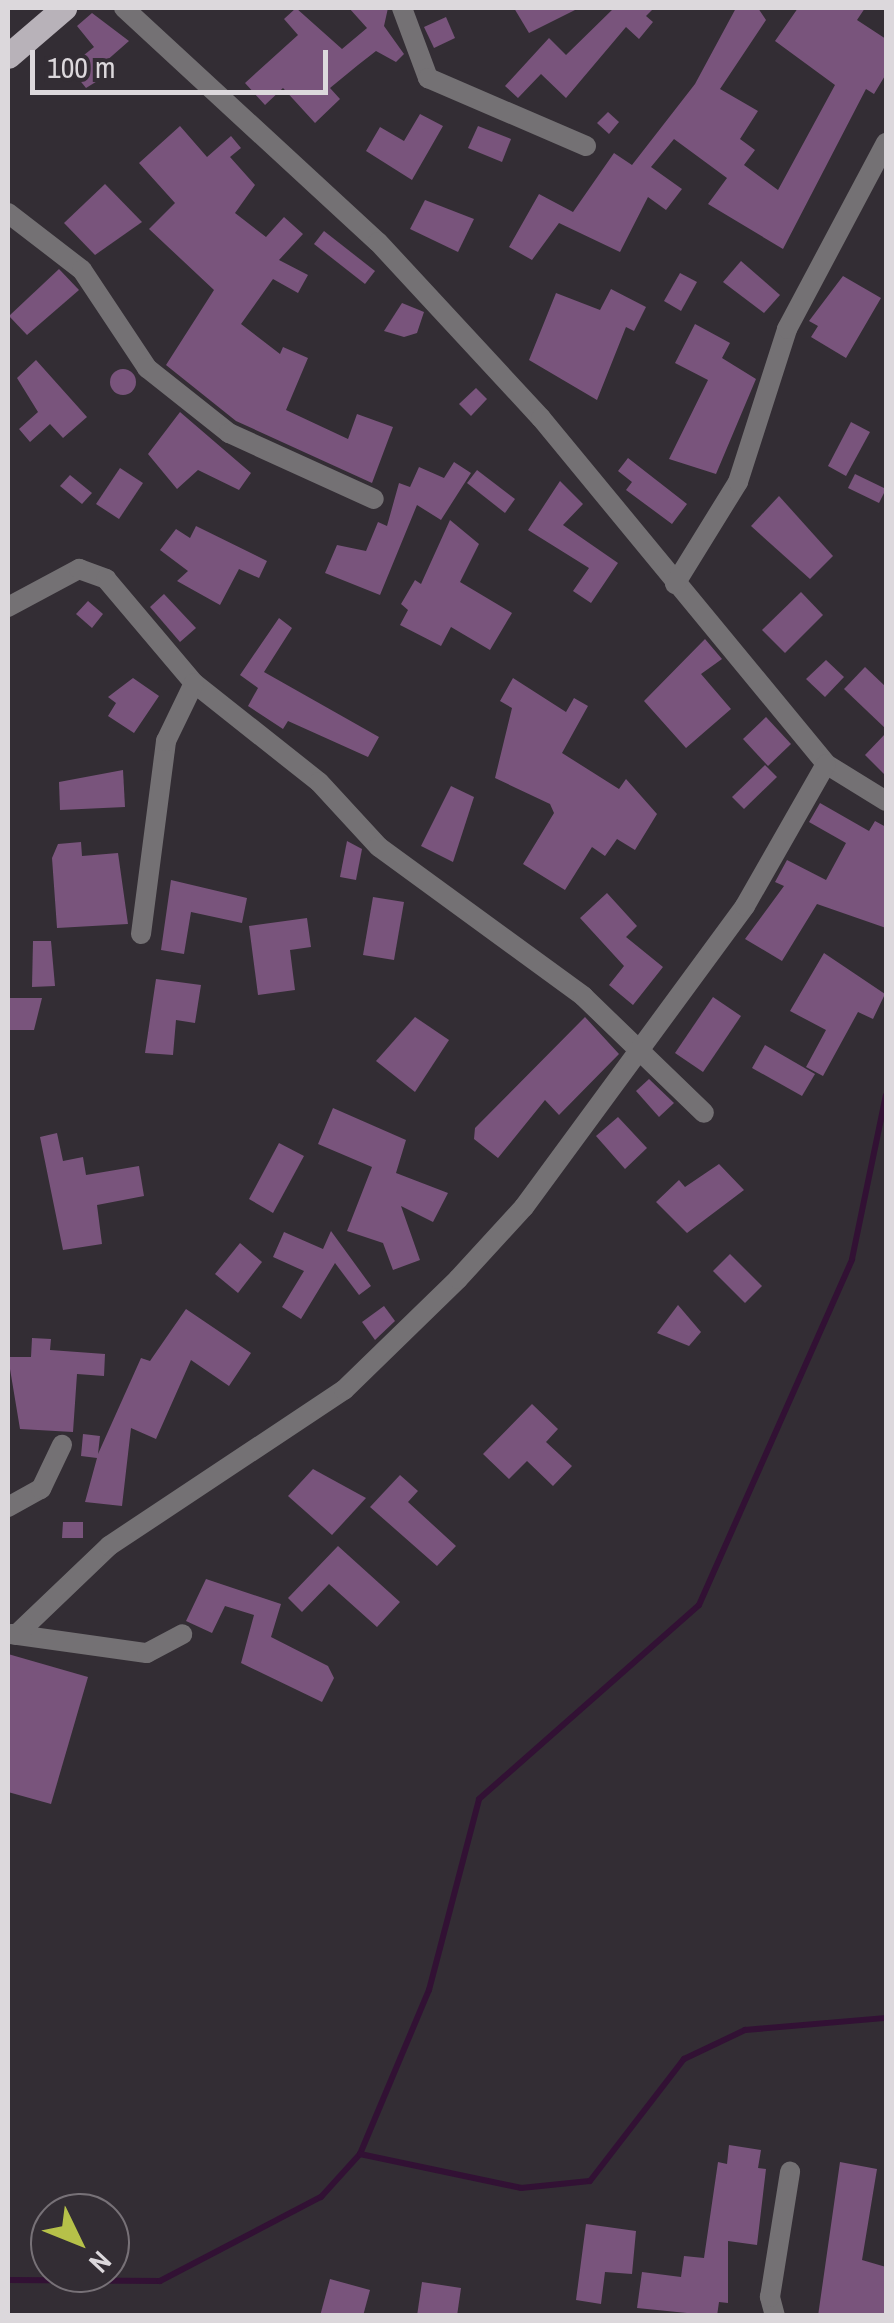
<!DOCTYPE html>
<html>
<head>
<meta charset="utf-8">
<style>
  body { margin:0 }
  #map { position:relative; width:894px; height:2323px; overflow:hidden; background:#332d34; font-family:"Archivo Narrow",sans-serif }
  div>[style] { position:absolute }
  [style*='--x'] { left:calc(var(--x)*1px); top:calc(var(--y)*1px); width:calc(var(--w)*1px); rotate:calc(var(--a)*1deg) }
  .stream>* { height:6px; margin:-3px; padding:0 3px; transform-origin:3px; border-radius:3px; background:#321134 }
  .building>* { inset:0; background:#79547c }
  .round { border-radius:50% }
  .minor>* { height:20px; margin:-10px; padding:0 10px; transform-origin:10px; border-radius:10px; background:#747174 }
  .primary>* { height:25px; margin:-12.5px; padding:0 12.5px; transform-origin:12.5px; border-radius:12.5px; background:#b8b2b9 }
  span { translate:-50% -50%; white-space:nowrap; text-align:center; line-height:1.15; -webkit-text-stroke:8px #332d34; paint-order:stroke }
  .frame { position:absolute; inset:0; border:10px solid #dcd8dc; pointer-events:none }
  .north { position:absolute; left:30px; top:2193px; width:100px; height:100px; box-sizing:border-box; background:#332d34; border:2px solid #777177; border-radius:50%; rotate:133deg; font-size:28px; font-weight:700; line-height:40px; text-align:center; color:#dcd8dc }
  .north::after { content:''; display:block; margin:auto; width:35px; height:45px; background:#b6c149; clip-path:polygon(50% 0,100% 100%,50% 72%,0 100%) }
  .scale { position:absolute; left:30px; top:50px; width:298px; height:45px; box-sizing:border-box; border:5px solid #dcd8dc; border-top:0; padding-left:12px; font-size:30px; line-height:35px; white-space:nowrap; color:#dcd8dc; -webkit-text-stroke:8px #332d34; paint-order:stroke }
</style>
</head>
<body>
<div id="map">
  <div class="stream">
    <div style="--x:360;--y:2154;--w:178;--a:-67.2"></div>
    <div style="--x:429;--y:1990;--w:197;--a:-75.3"></div>
    <div style="--x:479;--y:1799;--w:293;--a:-41.4"></div>
    <div style="--x:699;--y:1605;--w:378;--a:-66.1"></div>
    <div style="--x:852;--y:1259;--w:167;--a:-78.3"></div>
    <div style="--x:8;--y:2280;--w:152;--a:0.4"></div>
    <div style="--x:160;--y:2281;--w:182;--a:-27.6"></div>
    <div style="--x:321;--y:2197;--w:58;--a:-47.8"></div>
    <div style="--x:360;--y:2154;--w:165;--a:11.9"></div>
    <div style="--x:521;--y:2188;--w:69;--a:-5.8"></div>
    <div style="--x:590;--y:2181;--w:154;--a:-52.4"></div>
    <div style="--x:684;--y:2059;--w:68;--a:-25.4"></div>
    <div style="--x:745;--y:2030;--w:142;--a:-4.9"></div>
  </div>
  <div class="building">
    <div style="clip-path:polygon(296px 8px,342px 49px,367px 28px,349px 8px,388px 8px,384px 26px,404px 54px,396px 62px,376px 51px,358px 65px,330px 88px,340px 99px,315px 123px,283px 88px,265px 105px,245px 83px,298px 35px,284px 19px)"></div>
    <div style="clip-path:polygon(514px 8px,579px 8px,529px 33px)"></div>
    <div style="clip-path:polygon(614px 8px,654px 8px,646px 16px,653px 22px,639px 39px,626px 27px,566px 98px,541px 74px,518px 98px,505px 86px,549px 38px,566px 55px)"></div>
    <div style="clip-path:polygon(736px 8px,758px 8px,766px 20px,720px 89px,758px 111px,740px 139px,755px 150px,744px 165px,778px 190px,835px 85px,775px 41px,798px 8px,865px 8px,857px 20px,886px 39px,886px 74px,874px 94px,866px 89px,783px 249px,708px 204px,727px 178px,674px 139px,651px 167px,682px 189px,666px 210px,648px 197px,620px 252px,559px 223px,532px 260px,509px 247px,539px 194px,573px 212px,614px 153px,632px 165px,695px 84px)"></div>
    <div style="clip-path:polygon(92px 13px,129px 41px,105px 62px,112px 72px,86px 88px,69px 67px,94px 47px,77px 26px)"></div>
    <div style="clip-path:polygon(446px 17px,455px 38px,434px 48px,424px 27px)"></div>
    <div style="clip-path:polygon(608px 112px,619px 122px,609px 134px,597px 123px)"></div>
    <div style="clip-path:polygon(420px 114px,443px 126px,412px 180px,366px 151px,380px 127px,404px 141px)"></div>
    <div style="clip-path:polygon(180px 126px,207px 157px,231px 136px,241px 148px,230px 157px,255px 185px,235px 213px,266px 237px,284px 217px,303px 234px,279px 260px,308px 275px,298px 293px,273px 279px,241px 324px,280px 354px,283px 347px,308px 358px,286px 410px,348px 439px,357px 414px,393px 427px,372px 483px,236px 421px,166px 365px,214px 290px,149px 229px,175px 203px,139px 163px)"></div>
    <div style="clip-path:polygon(478px 126px,511px 139px,502px 162px,468px 148px)"></div>
    <div style="clip-path:polygon(105px 184px,142px 222px,95px 255px,64px 223px)"></div>
    <div style="clip-path:polygon(425px 200px,474px 219px,458px 252px,410px 229px)"></div>
    <div style="clip-path:polygon(324px 231px,375px 271px,365px 284px,314px 244px)"></div>
    <div style="clip-path:polygon(741px 261px,780px 295px,764px 313px,723px 282px)"></div>
    <div style="clip-path:polygon(59px 269px,79px 290px,27px 335px,9px 316px)"></div>
    <div style="clip-path:polygon(680px 273px,697px 282px,681px 311px,664px 301px)"></div>
    <div style="clip-path:polygon(843px 276px,881px 298px,846px 358px,811px 337px,818px 326px,809px 321px)"></div>
    <div style="clip-path:polygon(611px 289px,646px 307px,634px 331px,626px 327px,597px 400px,529px 360px,556px 293px,600px 310px)"></div>
    <div style="clip-path:polygon(402px 303px,424px 312px,417px 333px,404px 337px,384px 331px)"></div>
    <div style="clip-path:polygon(695px 324px,730px 343px,722px 358px,756px 379px,716px 474px,669px 459px,708px 380px,675px 363px)"></div>
    <div style="clip-path:polygon(36px 360px,87px 417px,63px 438px,50px 424px,30px 442px,19px 429px,38px 412px,17px 378px)"></div>
    <div class="round" style="left:110px;top:369px;width:26px;height:26px"></div>
    <div style="clip-path:polygon(476px 388px,487px 399px,471px 416px,459px 404px)"></div>
    <div style="clip-path:polygon(180px 412px,251px 473px,239px 490px,198px 470px,177px 489px,148px 454px)"></div>
    <div style="clip-path:polygon(851px 422px,870px 432px,846px 476px,828px 466px)"></div>
    <div style="clip-path:polygon(628px 458px,687px 504px,672px 524px,626px 490px,632px 482px,618px 471px)"></div>
    <div style="clip-path:polygon(454px 462px,471px 473px,441px 520px,417px 505px,380px 595px,325px 573px,337px 545px,366px 551px,378px 522px,387px 526px,399px 483px,410px 487px,419px 467px,444px 478px)"></div>
    <div style="clip-path:polygon(120px 468px,143px 483px,119px 519px,96px 504px)"></div>
    <div style="clip-path:polygon(477px 470px,515px 499px,505px 513px,467px 483px)"></div>
    <div style="clip-path:polygon(855px 474px,886px 489px,879px 503px,848px 488px)"></div>
    <div style="clip-path:polygon(70px 475px,92px 493px,82px 504px,60px 486px)"></div>
    <div style="clip-path:polygon(560px 481px,583px 504px,563px 525px,618px 563px,591px 603px,573px 591px,589px 568px,528px 530px)"></div>
    <div style="clip-path:polygon(779px 496px,833px 556px,810px 579px,751px 526px)"></div>
    <div style="clip-path:polygon(450px 520px,479px 544px,460px 582px,512px 613px,490px 650px,451px 627px,441px 646px,400px 625px,408px 610px,401px 604px,415px 580px,421px 584px)"></div>
    <div style="clip-path:polygon(196px 526px,267px 561px,259px 578px,239px 569px,220px 605px,177px 581px,188px 571px,160px 550px,176px 529px,190px 538px)"></div>
    <div style="clip-path:polygon(801px 592px,823px 615px,785px 653px,762px 630px)"></div>
    <div style="clip-path:polygon(164px 594px,196px 628px,180px 642px,150px 607px)"></div>
    <div style="clip-path:polygon(88px 601px,103px 614px,92px 628px,76px 614px)"></div>
    <div style="clip-path:polygon(279px 618px,292px 628px,264px 672px,379px 737px,368px 757px,288px 721px,283px 729px,248px 706px,258px 688px,240px 675px)"></div>
    <div style="clip-path:polygon(705px 639px,722px 659px,701px 674px,731px 709px,686px 748px,644px 701px)"></div>
    <div style="clip-path:polygon(826px 660px,844px 677px,825px 697px,806px 679px)"></div>
    <div style="clip-path:polygon(865px 667px,886px 687px,886px 729px,844px 689px)"></div>
    <div style="clip-path:polygon(133px 678px,159px 696px,134px 733px,108px 716px,116px 703px,108px 697px)"></div>
    <div style="clip-path:polygon(513px 678px,566px 712px,574px 698px,588px 706px,562px 753px,619px 789px,626px 779px,657px 814px,635px 850px,617px 839px,605px 856px,592px 847px,565px 890px,523px 864px,554px 813px,550px 804px,495px 778px,512px 708px,500px 701px)"></div>
    <div style="clip-path:polygon(766px 717px,791px 744px,768px 766px,743px 739px)"></div>
    <div style="clip-path:polygon(886px 733px,886px 776px,865px 755px)"></div>
    <div style="clip-path:polygon(765px 765px,777px 777px,744px 809px,732px 797px)"></div>
    <div style="clip-path:polygon(123px 770px,125px 807px,60px 810px,59px 782px)"></div>
    <div style="clip-path:polygon(451px 786px,474px 797px,453px 862px,421px 846px)"></div>
    <div style="clip-path:polygon(820px 803px,869px 831px,875px 821px,886px 827px,886px 928px,817px 904px,782px 961px,745px 939px,784px 886px,775px 882px,787px 860px,826px 880px,846px 843px,809px 822px)"></div>
    <div style="clip-path:polygon(347px 841px,362px 849px,356px 880px,340px 877px)"></div>
    <div style="clip-path:polygon(81px 842px,82px 856px,118px 853px,128px 924px,57px 928px,52px 858px,58px 844px)"></div>
    <div style="clip-path:polygon(171px 880px,247px 898px,242px 923px,191px 912px,184px 954px,161px 950px)"></div>
    <div style="clip-path:polygon(607px 893px,637px 926px,626px 937px,663px 967px,633px 1005px,609px 985px,624px 966px,580px 918px)"></div>
    <div style="clip-path:polygon(373px 897px,404px 902px,394px 960px,363px 955px)"></div>
    <div style="clip-path:polygon(307px 918px,311px 947px,290px 950px,295px 990px,258px 995px,249px 926px)"></div>
    <div style="clip-path:polygon(33px 941px,51px 941px,55px 986px,32px 987px)"></div>
    <div style="clip-path:polygon(824px 953px,885px 994px,873px 1019px,858px 1012px,823px 1076px,806px 1067px,826px 1030px,790px 1011px)"></div>
    <div style="clip-path:polygon(156px 979px,201px 985px,195px 1023px,176px 1020px,173px 1055px,145px 1053px)"></div>
    <div style="clip-path:polygon(713px 997px,741px 1016px,703px 1072px,675px 1053px)"></div>
    <div style="clip-path:polygon(8px 998px,42px 998px,34px 1030px,8px 1030px)"></div>
    <div style="clip-path:polygon(415px 1017px,449px 1040px,415px 1092px,376px 1061px)"></div>
    <div style="clip-path:polygon(585px 1017px,619px 1054px,559px 1115px,545px 1100px,498px 1158px,474px 1139px,475px 1128px)"></div>
    <div style="clip-path:polygon(765px 1045px,815px 1074px,802px 1096px,752px 1068px)"></div>
    <div style="clip-path:polygon(649px 1079px,674px 1103px,659px 1117px,636px 1091px)"></div>
    <div style="clip-path:polygon(333px 1108px,406px 1140px,396px 1173px,448px 1193px,433px 1222px,401px 1206px,420px 1260px,393px 1270px,383px 1243px,347px 1231px,372px 1167px,318px 1144px)"></div>
    <div style="clip-path:polygon(618px 1117px,647px 1148px,625px 1169px,596px 1136px)"></div>
    <div style="clip-path:polygon(57px 1133px,63px 1161px,83px 1157px,86px 1175px,139px 1166px,144px 1196px,97px 1205px,102px 1244px,63px 1250px,40px 1137px)"></div>
    <div style="clip-path:polygon(279px 1143px,304px 1156px,273px 1213px,249px 1199px)"></div>
    <div style="clip-path:polygon(719px 1164px,744px 1190px,687px 1233px,656px 1202px,679px 1180px,685px 1187px)"></div>
    <div style="clip-path:polygon(331px 1231px,371px 1286px,359px 1295px,335px 1263px,301px 1319px,282px 1307px,304px 1271px,273px 1257px,284px 1232px,323px 1249px)"></div>
    <div style="clip-path:polygon(240px 1243px,262px 1262px,238px 1293px,215px 1274px)"></div>
    <div style="clip-path:polygon(730px 1254px,762px 1286px,745px 1303px,713px 1271px)"></div>
    <div style="clip-path:polygon(678px 1305px,701px 1332px,689px 1346px,657px 1333px)"></div>
    <div style="clip-path:polygon(384px 1306px,395px 1321px,375px 1340px,362px 1322px)"></div>
    <div style="clip-path:polygon(186px 1309px,251px 1353px,229px 1386px,191px 1360px,156px 1439px,131px 1428px,122px 1506px,85px 1502px,97px 1458px,81px 1456px,83px 1434px,100px 1436px,98px 1454px,141px 1358px,150px 1361px)"></div>
    <div style="clip-path:polygon(32px 1338px,51px 1339px,50px 1350px,105px 1354px,104px 1376px,77px 1374px,73px 1432px,20px 1429px,8px 1357px,31px 1357px)"></div>
    <div style="clip-path:polygon(532px 1404px,558px 1429px,546px 1442px,572px 1466px,553px 1486px,527px 1461px,509px 1479px,483px 1454px)"></div>
    <div style="clip-path:polygon(313px 1469px,366px 1498px,332px 1535px,288px 1496px)"></div>
    <div style="clip-path:polygon(400px 1475px,418px 1491px,408px 1502px,456px 1546px,437px 1566px,370px 1507px)"></div>
    <div style="clip-path:polygon(63px 1522px,83px 1522px,83px 1538px,62px 1538px)"></div>
    <div style="clip-path:polygon(338px 1546px,400px 1602px,377px 1627px,329px 1584px,302px 1612px,288px 1598px)"></div>
    <div style="clip-path:polygon(206px 1579px,281px 1604px,271px 1637px,328px 1666px,334px 1678px,322px 1702px,241px 1663px,254px 1615px,225px 1606px,212px 1633px,186px 1621px)"></div>
    <div style="clip-path:polygon(8px 1654px,88px 1677px,51px 1804px,8px 1792px)"></div>
    <div style="clip-path:polygon(729px 2145px,761px 2150px,758px 2168px,766px 2169px,757px 2245px,728px 2241px,728px 2303px,719px 2302px,717px 2316px,637px 2308px,642px 2272px,681px 2277px,684px 2256px,704px 2258px,718px 2162px,727px 2164px)"></div>
    <div style="clip-path:polygon(840px 2162px,877px 2169px,862px 2260px,886px 2267px,886px 2316px,818px 2316px)"></div>
    <div style="clip-path:polygon(586px 2224px,636px 2231px,632px 2274px,605px 2272px,601px 2304px,576px 2300px)"></div>
    <div style="clip-path:polygon(330px 2279px,370px 2290px,363px 2316px,320px 2316px)"></div>
    <div style="clip-path:polygon(422px 2282px,461px 2288px,457px 2316px,417px 2316px)"></div>
  </div>
  <div class="minor">
    <div style="--x:124;--y:8;--w:345;--a:42.7"></div>
    <div style="--x:378;--y:242;--w:240;--a:47.2"></div>
    <div style="--x:541;--y:418;--w:448;--a:50.5"></div>
    <div style="--x:826;--y:764;--w:70;--a:31.7"></div>
    <div style="--x:402;--y:8;--w:75;--a:69.6"></div>
    <div style="--x:428;--y:78;--w:172;--a:23.3"></div>
    <div style="--x:8;--y:213;--w:93;--a:37.6"></div>
    <div style="--x:82;--y:270;--w:118;--a:56.4"></div>
    <div style="--x:147;--y:368;--w:105;--a:38.4"></div>
    <div style="--x:229;--y:433;--w:159;--a:24.5"></div>
    <div style="--x:675;--y:584;--w:120;--a:-58.3"></div>
    <div style="--x:738;--y:482;--w:161;--a:-72.2"></div>
    <div style="--x:787;--y:329;--w:211;--a:-62"></div>
    <div style="--x:8;--y:607;--w:81;--a:-28.2"></div>
    <div style="--x:79;--y:569;--w:29;--a:20"></div>
    <div style="--x:106;--y:579;--w:136;--a:49.8"></div>
    <div style="--x:194;--y:683;--w:159;--a:38.4"></div>
    <div style="--x:319;--y:782;--w:88;--a:47.3"></div>
    <div style="--x:379;--y:847;--w:253;--a:36.1"></div>
    <div style="--x:583;--y:996;--w:168;--a:44"></div>
    <div style="--x:141;--y:934;--w:195;--a:-82.6"></div>
    <div style="--x:166;--y:741;--w:64;--a:-64.2"></div>
    <div style="--x:8;--y:1507;--w:38;--a:-29"></div>
    <div style="--x:41;--y:1489;--w:49;--a:-64.5"></div>
    <div style="--x:11;--y:1634;--w:137;--a:8"></div>
    <div style="--x:147;--y:1653;--w:40;--a:-28"></div>
    <div style="--x:16;--y:1635;--w:129;--a:-43.7"></div>
    <div style="--x:109;--y:1546;--w:282;--a:-33.6"></div>
    <div style="--x:344;--y:1390;--w:159;--a:-44.2"></div>
    <div style="--x:458;--y:1279;--w:98;--a:-47.5"></div>
    <div style="--x:524;--y:1207;--w:373;--a:-53.7"></div>
    <div style="--x:745;--y:906;--w:163;--a:-60.3"></div>
    <div style="--x:775;--y:2316;--w:20;--a:-105"></div>
    <div style="--x:770;--y:2297;--w:127;--a:-80.9"></div>
  </div>
  <div class="primary">
    <div style="--x:8;--y:56;--w:74;--a:-40.6"></div>
  </div>
  <div class="frame"></div>
  <div class="north">N</div>
  <div class="scale">100 m</div>
</div>
</body>
</html>
